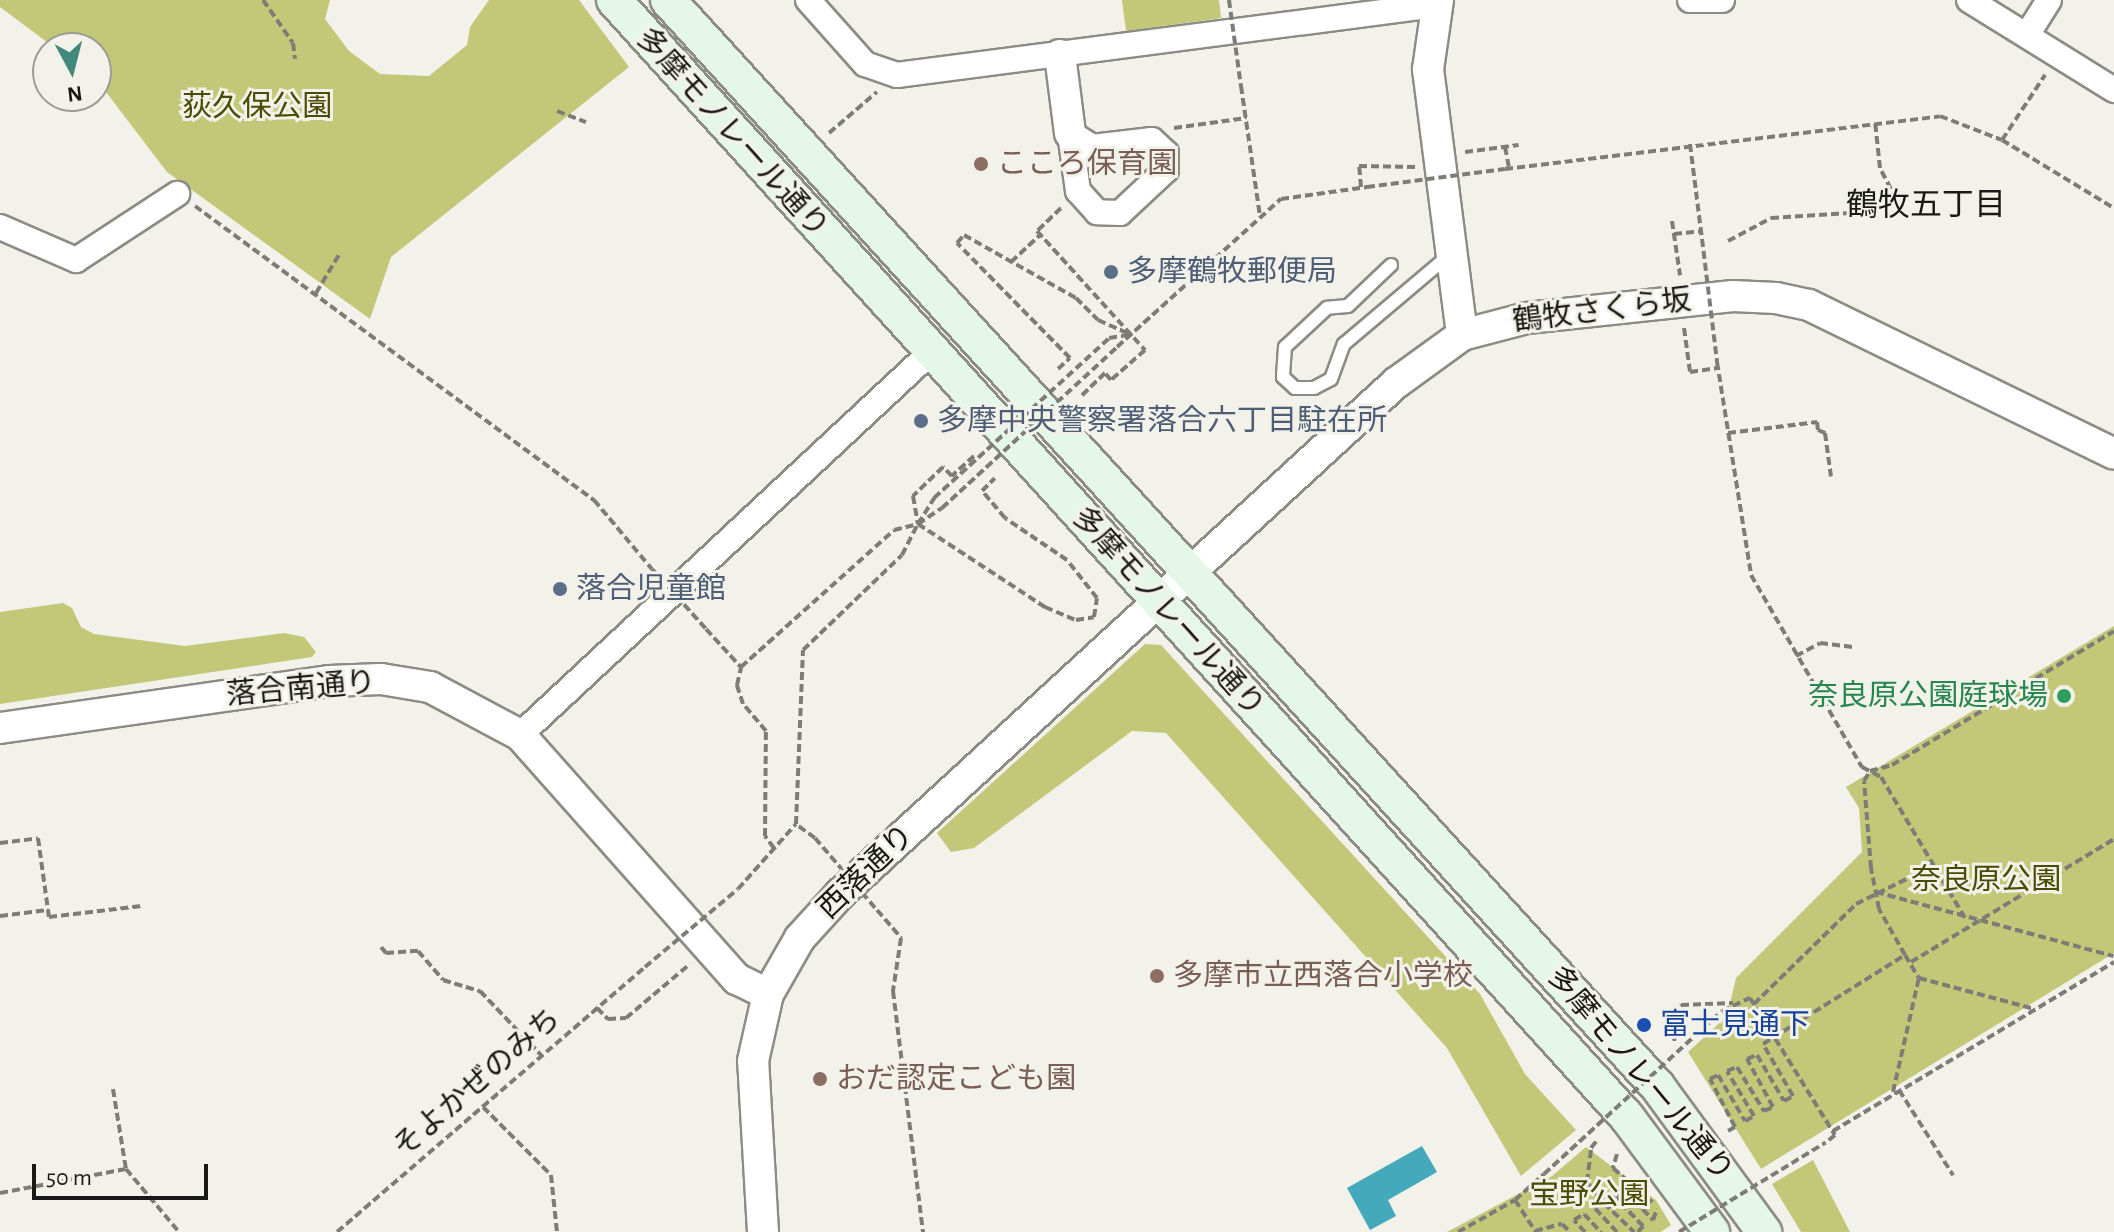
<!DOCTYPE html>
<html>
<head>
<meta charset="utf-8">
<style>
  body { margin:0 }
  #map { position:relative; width:2114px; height:1232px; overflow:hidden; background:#f3f2ea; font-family:"Alegreya Sans","Noto Sans JP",sans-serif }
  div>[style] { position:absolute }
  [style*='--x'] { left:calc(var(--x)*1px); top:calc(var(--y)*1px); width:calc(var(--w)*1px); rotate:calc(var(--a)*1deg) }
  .green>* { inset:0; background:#c2c878 }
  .water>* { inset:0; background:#44a9bb }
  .path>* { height:4px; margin-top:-2px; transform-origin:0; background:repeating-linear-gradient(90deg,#7d7c77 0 8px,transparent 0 12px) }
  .roads { filter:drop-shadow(2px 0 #8d8c84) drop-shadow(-2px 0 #8d8c84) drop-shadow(0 2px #8d8c84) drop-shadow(0 -2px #8d8c84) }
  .service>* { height:12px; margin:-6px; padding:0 6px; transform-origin:6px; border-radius:6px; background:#fff }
  .minor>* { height:24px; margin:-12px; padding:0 12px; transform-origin:12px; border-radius:12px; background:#fff }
  .tertiary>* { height:30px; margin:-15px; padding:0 15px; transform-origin:15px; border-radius:15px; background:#fff }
  .secondary>* { height:34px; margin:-17px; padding:0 17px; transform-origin:17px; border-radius:17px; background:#e4f7e9 }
  .path-bridge>* { height:4px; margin-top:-2px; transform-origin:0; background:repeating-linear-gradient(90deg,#7d7c77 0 8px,transparent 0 12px) }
  .dots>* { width:22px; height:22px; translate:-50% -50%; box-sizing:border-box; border:4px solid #f3f2ea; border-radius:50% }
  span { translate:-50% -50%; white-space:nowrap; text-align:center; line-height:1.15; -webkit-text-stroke:6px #f3f2ea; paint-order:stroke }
  .park-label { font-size:30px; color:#494b00 }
  .street-label { font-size:30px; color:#191916 }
  .education-label { font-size:30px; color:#785e54 }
  .left { translate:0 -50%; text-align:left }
  .service-label { font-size:30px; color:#4e5e75 }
  .leisure-label { font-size:30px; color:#27864d }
  .right { translate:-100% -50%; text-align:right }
  .transit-label { font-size:30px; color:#164399 }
  .neighbourhood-label { font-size:32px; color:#191916 }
  .north { position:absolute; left:32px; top:32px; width:80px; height:80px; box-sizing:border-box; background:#f3f2ea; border:2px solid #9c9b95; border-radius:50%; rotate:173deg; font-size:22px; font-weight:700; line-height:32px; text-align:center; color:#191916 }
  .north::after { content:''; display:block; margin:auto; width:28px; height:36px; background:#43887d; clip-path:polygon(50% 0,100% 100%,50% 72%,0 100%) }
  .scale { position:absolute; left:32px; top:1164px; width:176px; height:36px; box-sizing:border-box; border:4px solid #191916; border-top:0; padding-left:10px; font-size:24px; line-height:28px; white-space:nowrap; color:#191916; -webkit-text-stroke:6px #f3f2ea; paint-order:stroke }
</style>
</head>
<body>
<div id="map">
  <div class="green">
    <div style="clip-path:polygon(0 0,330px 0,325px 19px,349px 51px,380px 74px,429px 76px,467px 45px,470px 27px,489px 0,579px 0,629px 67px,391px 257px,370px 319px,167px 172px,96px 79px,96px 48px,55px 48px,0 7px)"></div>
    <div style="clip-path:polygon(1122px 0,1219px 0,1221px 18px,1126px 31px)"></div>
    <div style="clip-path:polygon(63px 603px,72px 608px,81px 627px,94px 634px,185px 646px,284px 633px,304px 637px,316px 652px,312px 657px,0 704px,0 612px)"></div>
    <div style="clip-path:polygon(2114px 626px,2114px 953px,1761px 1169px,1688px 1052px,1727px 1016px,1736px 978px,1862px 852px,1859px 808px,1846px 787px)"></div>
    <div style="clip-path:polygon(1145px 644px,1161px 645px,1480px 994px,1525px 1074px,1576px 1130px,1521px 1176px,1447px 1048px,1166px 733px,1132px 731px,974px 848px,951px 852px,937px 833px)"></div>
    <div style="clip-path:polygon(1586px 1147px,1656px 1200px,1671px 1225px,1661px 1232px,1447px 1232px,1552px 1176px)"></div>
    <div style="clip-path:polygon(1813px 1160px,1850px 1232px,1801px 1232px,1772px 1184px)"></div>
  </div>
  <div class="water">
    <div style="clip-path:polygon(1422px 1146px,1437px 1172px,1388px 1200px,1396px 1216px,1370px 1230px,1347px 1188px)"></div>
  </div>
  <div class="path">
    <div style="--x:263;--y:0;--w:52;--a:55.1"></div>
    <div style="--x:293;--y:43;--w:16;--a:83"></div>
    <div style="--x:1241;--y:86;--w:131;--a:81.7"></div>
    <div style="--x:557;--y:111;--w:31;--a:21"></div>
    <div style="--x:1174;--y:128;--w:73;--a:-7.9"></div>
    <div style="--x:829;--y:133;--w:63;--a:-40.5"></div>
    <div style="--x:2002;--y:140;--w:78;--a:-56.5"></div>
    <div style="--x:1690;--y:144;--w:96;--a:82.8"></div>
    <div style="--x:1505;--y:147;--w:21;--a:79"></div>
    <div style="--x:1465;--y:152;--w:54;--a:-7.4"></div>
    <div style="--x:1505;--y:169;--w:438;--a:-6.9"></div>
    <div style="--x:1940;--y:116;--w:66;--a:21.2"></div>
    <div style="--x:2002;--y:140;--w:131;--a:31.3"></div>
    <div style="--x:1361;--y:187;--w:21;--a:-95"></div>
    <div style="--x:1359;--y:166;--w:56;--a:1"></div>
    <div style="--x:195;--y:206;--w:496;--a:36.4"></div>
    <div style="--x:594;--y:500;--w:90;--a:50"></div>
    <div style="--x:1061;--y:208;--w:33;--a:136"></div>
    <div style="--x:1037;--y:231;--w:161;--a:47.8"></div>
    <div style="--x:1145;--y:350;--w:45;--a:138.6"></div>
    <div style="--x:1111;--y:380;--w:9;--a:-131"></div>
    <div style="--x:1105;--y:373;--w:32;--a:136"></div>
    <div style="--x:1672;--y:221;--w:55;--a:81.6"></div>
    <div style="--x:1674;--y:234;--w:27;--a:-6"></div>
    <div style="--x:1728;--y:241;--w:49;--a:-28.1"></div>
    <div style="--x:1771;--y:218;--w:79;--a:-3.6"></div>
    <div style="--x:1850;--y:213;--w:48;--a:-30.3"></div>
    <div style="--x:1891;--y:189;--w:24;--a:-118"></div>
    <div style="--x:1880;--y:168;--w:47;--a:-96.1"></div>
    <div style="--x:1011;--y:262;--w:40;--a:-43"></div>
    <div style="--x:316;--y:293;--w:47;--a:-59"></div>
    <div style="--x:1684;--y:328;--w:44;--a:82.2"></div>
    <div style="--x:1690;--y:372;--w:28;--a:-8"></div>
    <div style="--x:1109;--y:338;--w:20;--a:-9"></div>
    <div style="--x:1117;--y:347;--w:221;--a:-42.1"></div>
    <div style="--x:1281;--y:199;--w:87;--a:-7.9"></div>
    <div style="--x:1717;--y:362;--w:216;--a:80.9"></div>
    <div style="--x:1751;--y:575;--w:222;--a:60"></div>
    <div style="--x:1862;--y:767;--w:21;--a:28"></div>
    <div style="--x:1881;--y:777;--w:164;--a:59.2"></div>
    <div style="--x:1058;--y:369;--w:16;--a:-43"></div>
    <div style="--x:1070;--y:358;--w:161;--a:-134.5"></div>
    <div style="--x:957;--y:243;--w:11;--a:-49"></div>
    <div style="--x:964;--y:235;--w:129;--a:29.4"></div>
    <div style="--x:1076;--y:298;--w:31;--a:45"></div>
    <div style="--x:1098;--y:320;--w:37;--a:24"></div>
    <div style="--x:1728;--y:433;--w:90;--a:-7"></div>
    <div style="--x:1817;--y:422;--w:8;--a:83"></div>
    <div style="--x:1818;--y:430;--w:8;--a:23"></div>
    <div style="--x:1825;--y:433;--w:44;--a:82.2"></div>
    <div style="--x:974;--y:456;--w:30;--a:138"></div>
    <div style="--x:952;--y:476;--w:13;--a:-135"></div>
    <div style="--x:943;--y:467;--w:42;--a:136"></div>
    <div style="--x:913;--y:496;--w:28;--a:80"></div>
    <div style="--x:918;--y:524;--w:152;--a:33.2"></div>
    <div style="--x:1045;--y:607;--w:34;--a:23"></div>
    <div style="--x:1076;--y:620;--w:18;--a:-9"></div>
    <div style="--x:1094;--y:617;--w:19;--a:-81"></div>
    <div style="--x:1097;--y:598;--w:48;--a:-128.3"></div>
    <div style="--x:1067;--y:560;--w:75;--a:-145.9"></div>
    <div style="--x:1005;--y:518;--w:35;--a:-130"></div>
    <div style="--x:982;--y:491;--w:18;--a:-45"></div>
    <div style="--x:706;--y:629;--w:52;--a:47.4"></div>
    <div style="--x:1796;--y:656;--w:27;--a:-28"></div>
    <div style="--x:1820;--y:643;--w:35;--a:7"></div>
    <div style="--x:815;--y:838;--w:24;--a:-144"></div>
    <div style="--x:796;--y:824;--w:174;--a:-87.7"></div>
    <div style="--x:803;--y:650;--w:137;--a:-43.8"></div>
    <div style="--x:902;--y:555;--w:35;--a:-63"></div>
    <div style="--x:918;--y:524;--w:29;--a:-34"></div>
    <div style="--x:0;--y:843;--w:38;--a:-7"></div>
    <div style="--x:38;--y:838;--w:80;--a:82.1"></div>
    <div style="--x:49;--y:917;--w:93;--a:-6.8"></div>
    <div style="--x:774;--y:848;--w:15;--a:-127"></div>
    <div style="--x:765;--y:836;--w:105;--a:-89.5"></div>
    <div style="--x:766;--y:731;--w:35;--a:-130"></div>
    <div style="--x:743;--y:704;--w:20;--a:-108"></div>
    <div style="--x:737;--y:685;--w:18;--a:-77"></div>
    <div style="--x:741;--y:667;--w:205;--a:-41.8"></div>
    <div style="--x:894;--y:530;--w:25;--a:-14"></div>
    <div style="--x:918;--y:524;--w:31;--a:-58"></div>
    <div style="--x:738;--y:889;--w:87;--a:-48.3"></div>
    <div style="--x:1876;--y:892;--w:246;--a:15.1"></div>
    <div style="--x:877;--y:910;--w:37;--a:49"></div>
    <div style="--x:901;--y:938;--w:54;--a:98.6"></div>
    <div style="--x:893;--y:991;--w:243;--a:82.9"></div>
    <div style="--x:0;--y:916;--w:48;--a:-7.1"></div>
    <div style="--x:381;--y:947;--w:8;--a:50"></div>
    <div style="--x:386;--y:953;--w:32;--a:-4"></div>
    <div style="--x:418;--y:951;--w:38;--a:49"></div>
    <div style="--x:443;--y:980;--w:39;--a:17"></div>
    <div style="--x:480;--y:991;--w:90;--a:46.4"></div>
    <div style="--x:1905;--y:955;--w:53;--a:-119.5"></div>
    <div style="--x:1879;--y:909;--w:42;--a:-101"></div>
    <div style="--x:1871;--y:868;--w:87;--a:-94.6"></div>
    <div style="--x:1864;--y:781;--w:12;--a:-59"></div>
    <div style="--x:1870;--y:771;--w:23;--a:-15"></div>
    <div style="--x:1892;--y:765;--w:259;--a:-31.1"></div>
    <div style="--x:1911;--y:962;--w:237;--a:-31.2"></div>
    <div style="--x:1754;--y:1004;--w:143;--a:-44.4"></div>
    <div style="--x:1856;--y:904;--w:86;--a:-26.3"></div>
    <div style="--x:597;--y:1008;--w:16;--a:45"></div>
    <div style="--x:608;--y:1019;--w:18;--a:-3"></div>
    <div style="--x:626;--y:1018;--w:84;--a:-40.2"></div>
    <div style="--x:1722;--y:1011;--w:31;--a:-25"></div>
    <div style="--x:1750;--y:998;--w:161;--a:58.2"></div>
    <div style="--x:1835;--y:1135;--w:13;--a:141"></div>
    <div style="--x:1674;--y:1041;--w:37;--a:-79"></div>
    <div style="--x:1681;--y:1005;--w:52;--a:-2.2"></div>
    <div style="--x:113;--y:1089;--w:81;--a:80.8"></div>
    <div style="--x:126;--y:1169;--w:82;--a:49.9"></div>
    <div style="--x:1899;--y:1090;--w:101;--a:57.6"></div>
    <div style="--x:1893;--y:1092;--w:117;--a:-77.2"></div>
    <div style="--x:483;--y:1107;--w:96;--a:45"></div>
    <div style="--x:551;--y:1175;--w:57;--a:84"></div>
    <div style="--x:1728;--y:1131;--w:8;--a:-30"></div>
    <div style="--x:1735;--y:1127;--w:54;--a:-117.5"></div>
    <div style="--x:1710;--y:1079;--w:9;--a:-27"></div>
    <div style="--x:1718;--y:1075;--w:53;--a:59.6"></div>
    <div style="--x:1745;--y:1121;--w:10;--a:-29"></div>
    <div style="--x:1754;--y:1116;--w:52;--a:-121"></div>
    <div style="--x:1727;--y:1071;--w:11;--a:-22"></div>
    <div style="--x:1737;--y:1067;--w:52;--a:58.5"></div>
    <div style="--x:1764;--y:1111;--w:10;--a:-24"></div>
    <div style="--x:1773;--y:1107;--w:55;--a:-118.4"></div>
    <div style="--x:1747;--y:1059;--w:11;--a:-22"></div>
    <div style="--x:1757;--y:1055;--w:53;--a:59.6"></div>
    <div style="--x:1784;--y:1101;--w:10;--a:-29"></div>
    <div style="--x:1793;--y:1096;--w:60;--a:-120"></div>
    <div style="--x:1763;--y:1044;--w:168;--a:-32.1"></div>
    <div style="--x:1905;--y:955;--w:27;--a:59"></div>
    <div style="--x:1919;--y:978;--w:120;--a:15"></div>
    <div style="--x:1833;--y:1131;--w:328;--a:-31"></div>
    <div style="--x:1617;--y:1154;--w:15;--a:106"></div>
    <div style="--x:1613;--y:1168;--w:52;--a:41.1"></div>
    <div style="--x:1587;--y:1182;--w:27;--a:51"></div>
    <div style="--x:1536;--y:1184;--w:51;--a:-2.2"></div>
    <div style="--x:1587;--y:1182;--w:34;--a:-83"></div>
    <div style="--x:1591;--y:1148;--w:11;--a:-52"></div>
    <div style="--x:0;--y:1193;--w:128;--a:-10.8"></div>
    <div style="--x:1515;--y:1200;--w:38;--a:57"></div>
    <div style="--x:1535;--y:1231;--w:28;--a:-15"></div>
    <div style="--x:1562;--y:1224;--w:11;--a:45"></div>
    <div style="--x:337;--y:1232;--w:406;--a:-40.7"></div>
    <div style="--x:1458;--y:1232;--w:65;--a:-29.3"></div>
    <div style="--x:1515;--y:1200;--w:39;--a:-42"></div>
    <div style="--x:1585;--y:1232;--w:16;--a:-133"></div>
    <div style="--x:1574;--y:1220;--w:12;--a:-31"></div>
    <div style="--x:1584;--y:1214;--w:25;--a:47"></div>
    <div style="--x:1617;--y:1232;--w:34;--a:-133"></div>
    <div style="--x:1594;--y:1207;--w:11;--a:-22"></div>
    <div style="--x:1604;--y:1203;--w:42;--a:44"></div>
    <div style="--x:1638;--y:1232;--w:8;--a:-50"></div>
    <div style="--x:1643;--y:1226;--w:42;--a:-134"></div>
    <div style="--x:1614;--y:1196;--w:13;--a:-18"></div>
    <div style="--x:1626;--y:1192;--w:39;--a:46"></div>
    <div style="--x:1653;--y:1220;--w:12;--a:-70"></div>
  </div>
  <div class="roads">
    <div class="service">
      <div style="--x:1391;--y:265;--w:59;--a:136.4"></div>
      <div style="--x:1348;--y:306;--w:21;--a:175"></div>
      <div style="--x:1327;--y:308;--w:57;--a:137.1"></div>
      <div style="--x:1285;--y:347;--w:30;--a:94"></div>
      <div style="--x:1283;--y:377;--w:16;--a:43"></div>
      <div style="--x:1295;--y:388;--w:19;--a:0"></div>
      <div style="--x:1314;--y:388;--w:19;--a:-28"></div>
      <div style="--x:1331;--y:379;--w:37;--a:-70"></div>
      <div style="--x:1344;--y:344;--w:136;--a:-40.2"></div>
    </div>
    <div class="minor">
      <div style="--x:808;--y:0;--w:86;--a:48.3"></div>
      <div style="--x:865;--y:64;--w:34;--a:19"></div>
      <div style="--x:897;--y:75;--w:544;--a:-7.4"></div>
      <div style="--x:1690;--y:0;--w:32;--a:0"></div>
      <div style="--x:1969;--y:0;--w:171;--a:31.8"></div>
      <div style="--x:2027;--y:35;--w:41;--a:-57.8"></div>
      <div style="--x:1070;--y:133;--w:26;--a:32"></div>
      <div style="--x:1092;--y:147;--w:60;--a:-6.7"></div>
      <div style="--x:1152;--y:140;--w:19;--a:43"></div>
      <div style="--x:1166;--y:153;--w:17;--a:90"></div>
      <div style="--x:1166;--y:170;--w:63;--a:136.9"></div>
      <div style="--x:1120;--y:213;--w:23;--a:-178"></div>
      <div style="--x:1097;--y:212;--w:28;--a:-132"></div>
      <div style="--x:1078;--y:191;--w:59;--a:-97.9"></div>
      <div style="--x:0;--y:227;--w:83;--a:23.5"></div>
      <div style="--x:76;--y:260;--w:121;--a:-33.2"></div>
      <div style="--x:520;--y:735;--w:560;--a:-42.98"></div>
    </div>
    <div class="tertiary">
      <div style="--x:1438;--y:0;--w:70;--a:98.2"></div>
      <div style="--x:1428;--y:69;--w:268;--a:82.7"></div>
      <div style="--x:1060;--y:55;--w:79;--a:82.7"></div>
      <div style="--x:0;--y:728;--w:332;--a:-8.1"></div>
      <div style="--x:329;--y:681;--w:52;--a:-2.2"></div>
      <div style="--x:381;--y:679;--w:50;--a:9.3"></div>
      <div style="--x:430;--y:687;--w:102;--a:28.1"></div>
      <div style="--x:520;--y:735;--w:327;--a:48.4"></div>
      <div style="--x:737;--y:979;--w:34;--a:26"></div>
      <div style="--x:763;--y:1232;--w:171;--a:-93.3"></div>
      <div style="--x:753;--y:1061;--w:69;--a:-77.4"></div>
      <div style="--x:768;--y:994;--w:64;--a:-60.3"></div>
      <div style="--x:800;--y:938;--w:59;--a:-47.7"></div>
      <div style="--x:840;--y:894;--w:755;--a:-42.59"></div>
      <div style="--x:1396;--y:383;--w:82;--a:-36"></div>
      <div style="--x:1462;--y:335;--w:67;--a:-14.7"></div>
      <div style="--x:1527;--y:318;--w:207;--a:-6.1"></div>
      <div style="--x:1733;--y:296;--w:43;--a:2.7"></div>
      <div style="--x:1776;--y:298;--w:34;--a:12"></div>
      <div style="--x:1809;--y:305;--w:339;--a:26"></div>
    </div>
    <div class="secondary">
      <div style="--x:614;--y:0;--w:1508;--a:47.8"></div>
      <div style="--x:1627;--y:1117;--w:143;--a:53.5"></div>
      <div style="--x:668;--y:0;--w:1470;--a:47.67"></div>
      <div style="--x:1658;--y:1087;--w:180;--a:53.8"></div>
    </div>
  </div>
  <div class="path-bridge">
    <div style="--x:1229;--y:0;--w:87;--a:82.1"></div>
    <div style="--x:1367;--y:187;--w:139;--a:-7.4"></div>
    <div style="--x:1702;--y:239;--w:124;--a:83"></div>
    <div style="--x:934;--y:498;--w:237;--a:-42.4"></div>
    <div style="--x:942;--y:508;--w:238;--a:-42.6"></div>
    <div style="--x:652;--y:569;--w:81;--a:48"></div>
    <div style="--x:815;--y:838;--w:95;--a:49.3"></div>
    <div style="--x:645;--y:967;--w:121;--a:-40"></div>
    <div style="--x:1544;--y:1174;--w:241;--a:-42.5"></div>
    <div style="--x:1679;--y:1232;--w:171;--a:-31.4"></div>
  </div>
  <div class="dots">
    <div style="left:981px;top:164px;background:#8d6e63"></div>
    <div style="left:1111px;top:272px;background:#5c6f8a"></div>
    <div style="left:921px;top:421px;background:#5c6f8a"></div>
    <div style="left:560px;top:589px;background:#5c6f8a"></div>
    <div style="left:2064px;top:696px;background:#2e9e5b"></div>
    <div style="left:1157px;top:976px;background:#8d6e63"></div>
    <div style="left:1644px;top:1025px;background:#1a4fb4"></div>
    <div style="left:820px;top:1079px;background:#8d6e63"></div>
  </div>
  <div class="park-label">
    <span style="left:257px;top:107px">荻久保公園</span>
    <span style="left:1986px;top:880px">奈良原公園</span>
    <span style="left:1589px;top:1195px">宝野公園</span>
  </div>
  <div class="street-label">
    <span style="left:732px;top:133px;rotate:48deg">多摩モノレール通り</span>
    <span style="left:1602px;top:311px;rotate:-7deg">鶴牧さくら坂</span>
    <span style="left:1168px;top:612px;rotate:48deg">多摩モノレール通り</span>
    <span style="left:301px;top:689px;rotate:-5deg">落合南通り</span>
    <span style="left:866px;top:872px;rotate:-44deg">西落通り</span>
    <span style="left:1640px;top:1074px;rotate:50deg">多摩モノレール通り</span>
    <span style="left:477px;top:1083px;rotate:-41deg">そよかぜのみち</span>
  </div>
  <div class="education-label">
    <span class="left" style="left:997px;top:164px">こころ保育園</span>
    <span class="left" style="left:1173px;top:976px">多摩市立西落合小学校</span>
    <span class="left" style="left:836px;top:1079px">おだ認定こども園</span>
  </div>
  <div class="service-label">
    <span class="left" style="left:1127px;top:272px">多摩鶴牧郵便局</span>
    <span class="left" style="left:937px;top:421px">多摩中央警察署落合六丁目駐在所</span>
    <span class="left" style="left:576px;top:589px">落合児童館</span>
  </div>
  <div class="leisure-label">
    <span class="right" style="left:2048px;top:696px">奈良原公園庭球場</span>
  </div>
  <div class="transit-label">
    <span class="left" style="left:1660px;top:1025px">富士見通下</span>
  </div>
  <div class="neighbourhood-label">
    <span style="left:1926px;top:205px">鶴牧五丁目</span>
  </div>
  <div class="north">N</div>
  <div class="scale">50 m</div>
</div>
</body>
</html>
